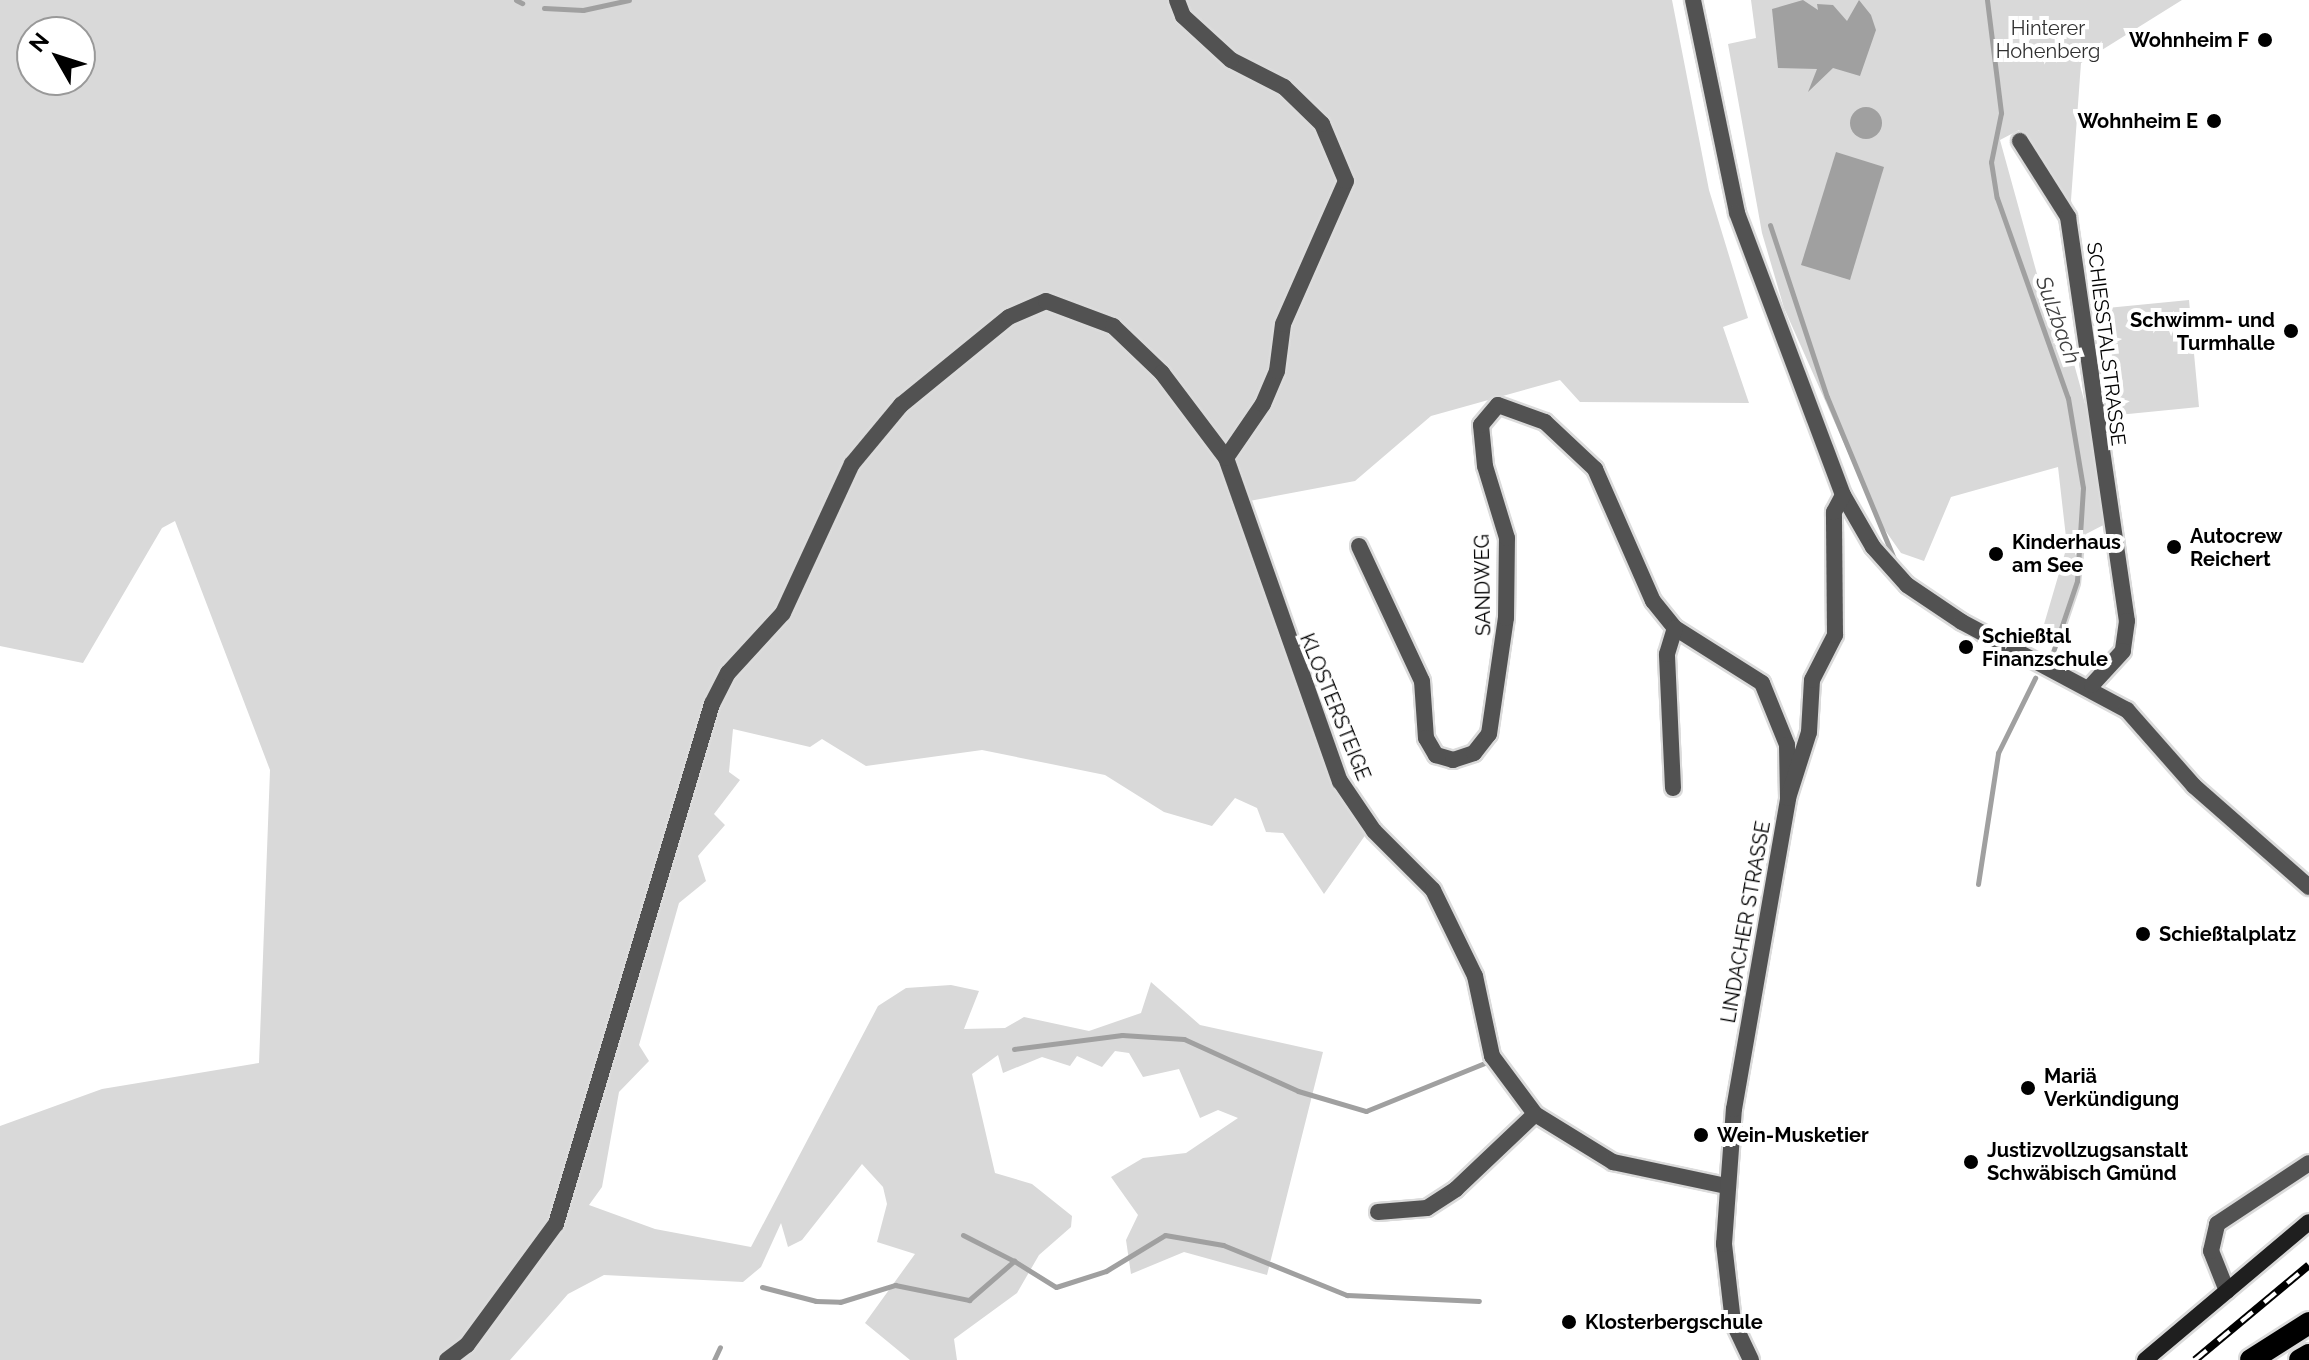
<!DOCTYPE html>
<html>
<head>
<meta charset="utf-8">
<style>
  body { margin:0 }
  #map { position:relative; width:2309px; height:1360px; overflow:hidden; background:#fff; font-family:Raleway,sans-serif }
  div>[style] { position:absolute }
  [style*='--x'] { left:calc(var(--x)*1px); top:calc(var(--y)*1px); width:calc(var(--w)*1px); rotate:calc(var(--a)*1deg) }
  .green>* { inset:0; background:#d9d9d9 }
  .water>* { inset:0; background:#a0a0a0 }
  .round { border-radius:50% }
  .stream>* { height:5px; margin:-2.5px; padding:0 2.5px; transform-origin:2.5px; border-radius:2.5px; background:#a0a0a0 }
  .roads { filter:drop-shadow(2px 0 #dbdbdb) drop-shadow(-2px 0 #dbdbdb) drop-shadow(0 2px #dbdbdb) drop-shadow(0 -2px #dbdbdb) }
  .minor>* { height:16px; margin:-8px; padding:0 8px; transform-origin:8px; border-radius:8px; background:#525252 }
  .secondary>* { height:16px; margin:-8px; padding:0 8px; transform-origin:8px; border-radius:8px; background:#1f1f1f }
  .trunk>* { height:22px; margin:-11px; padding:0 11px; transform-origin:11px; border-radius:11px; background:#000 }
  .rail>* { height:8px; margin-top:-4px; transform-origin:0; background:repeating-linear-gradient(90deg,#fff 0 15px,#000 0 30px); box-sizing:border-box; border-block:2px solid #000 }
  .dots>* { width:22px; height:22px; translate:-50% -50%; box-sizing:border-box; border:4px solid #fff; border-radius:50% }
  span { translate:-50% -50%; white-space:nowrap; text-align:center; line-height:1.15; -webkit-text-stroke:8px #fff; paint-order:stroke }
  .park-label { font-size:20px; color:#303030 }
  .poi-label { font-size:20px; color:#000; font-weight:700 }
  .right { translate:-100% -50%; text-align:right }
  .left { translate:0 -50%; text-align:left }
  .street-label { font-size:20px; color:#000 }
  .water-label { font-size:22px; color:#414141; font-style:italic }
  .north { position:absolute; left:16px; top:16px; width:80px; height:80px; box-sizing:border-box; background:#fff; border:2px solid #999; border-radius:50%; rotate:309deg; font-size:22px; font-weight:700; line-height:32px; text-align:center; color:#000 }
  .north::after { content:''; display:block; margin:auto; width:28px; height:36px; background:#000; clip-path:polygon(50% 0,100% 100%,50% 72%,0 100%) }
</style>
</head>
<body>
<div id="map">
  <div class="green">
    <div style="clip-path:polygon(evenodd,0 0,1672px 0,1709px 190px,1748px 318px,1723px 327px,1749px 403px,1580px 402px,1560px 380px,1431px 416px,1355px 481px,1244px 502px,1306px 699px,1371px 827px,1324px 894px,1283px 833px,1266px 832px,1257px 808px,1235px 798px,1212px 826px,1164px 812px,1105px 775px,982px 750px,866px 766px,822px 739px,810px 747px,733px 729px,729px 772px,740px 780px,714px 814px,725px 825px,698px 856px,706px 881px,679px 903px,639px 1045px,649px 1061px,619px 1092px,602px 1187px,589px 1205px,655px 1229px,751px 1247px,878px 1006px,906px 988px,951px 985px,979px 991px,964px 1029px,1005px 1028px,1024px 1017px,1089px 1031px,1141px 1013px,1151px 982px,1200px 1025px,1323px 1052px,1267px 1275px,1184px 1252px,1131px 1274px,1126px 1240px,1138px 1215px,1111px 1177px,1143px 1158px,1186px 1153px,1238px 1118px,1218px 1110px,1200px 1118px,1179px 1069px,1143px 1077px,1129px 1053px,1115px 1051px,1102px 1067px,1077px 1056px,1070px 1066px,1042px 1057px,1003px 1073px,998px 1055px,972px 1074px,995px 1173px,1032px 1184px,1072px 1216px,1071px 1227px,1039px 1255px,1017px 1293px,954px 1339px,957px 1360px,910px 1360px,865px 1323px,915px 1254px,877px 1242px,887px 1204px,883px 1187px,862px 1164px,802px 1240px,788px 1247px,781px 1223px,761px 1267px,743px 1282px,604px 1275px,568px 1294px,510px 1360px,0 1360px,0 1126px,102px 1089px,259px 1063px,270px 770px,175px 521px,162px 528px,83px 663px,0 646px,0 0,32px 32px,80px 32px,80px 80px,32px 80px,32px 32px)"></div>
    <div style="clip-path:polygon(evenodd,1751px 0,2182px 0,2081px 63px,2071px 200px,2117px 518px,2086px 534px,2081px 585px,2063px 638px,2040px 638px,2067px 546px,2058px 467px,1951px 497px,1924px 561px,1901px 553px,1878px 520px,1784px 308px,1762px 233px,1728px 44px,1756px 38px,1751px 0,2019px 130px,2061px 212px,2092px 429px,2068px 342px,2037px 274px,2000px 140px,2019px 130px)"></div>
    <div style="clip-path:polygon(2189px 300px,2199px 407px,2118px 415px,2107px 308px)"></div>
  </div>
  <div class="water">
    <div style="clip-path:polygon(1803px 0,1818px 10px,1817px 4px,1833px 5px,1847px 21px,1859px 0,1871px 15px,1876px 30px,1860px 76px,1833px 68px,1808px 92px,1817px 69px,1778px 68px,1772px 9px)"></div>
    <div class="round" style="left:1850px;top:107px;width:32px;height:32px"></div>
    <div style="clip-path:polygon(1836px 152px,1884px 167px,1850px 280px,1801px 265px)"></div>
  </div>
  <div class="stream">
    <div style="--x:516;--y:0;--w:7;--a:27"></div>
    <div style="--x:1987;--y:0;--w:114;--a:82.9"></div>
    <div style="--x:2001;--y:113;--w:50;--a:101.5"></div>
    <div style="--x:1991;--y:162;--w:36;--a:81"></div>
    <div style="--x:1997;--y:198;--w:212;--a:70.5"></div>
    <div style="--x:2068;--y:398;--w:91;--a:80.5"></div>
    <div style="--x:2083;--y:488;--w:93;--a:93.7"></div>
    <div style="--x:2077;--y:581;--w:75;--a:108.7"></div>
    <div style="--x:544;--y:8;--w:39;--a:3"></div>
    <div style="--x:583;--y:10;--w:47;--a:-12.3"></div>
    <div style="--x:1770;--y:225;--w:181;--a:71.7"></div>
    <div style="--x:1827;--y:397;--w:178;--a:67.5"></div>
    <div style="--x:1978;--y:884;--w:133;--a:-81.3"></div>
    <div style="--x:1998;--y:753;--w:84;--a:-63.7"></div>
    <div style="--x:1014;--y:1049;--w:109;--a:-7.4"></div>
    <div style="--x:1122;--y:1035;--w:62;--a:3.7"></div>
    <div style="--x:1184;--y:1039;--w:125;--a:24.5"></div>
    <div style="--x:1298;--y:1091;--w:71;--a:16.4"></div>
    <div style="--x:1366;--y:1111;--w:134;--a:-22"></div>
    <div style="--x:963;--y:1235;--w:57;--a:27"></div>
    <div style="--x:762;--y:1287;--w:56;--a:14.5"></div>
    <div style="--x:816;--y:1301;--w:24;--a:2"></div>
    <div style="--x:840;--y:1302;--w:58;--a:-17.2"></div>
    <div style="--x:895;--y:1285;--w:76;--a:11.5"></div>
    <div style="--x:969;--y:1300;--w:60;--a:-40.9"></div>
    <div style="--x:1014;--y:1261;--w:49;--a:31.8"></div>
    <div style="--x:1056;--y:1287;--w:52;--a:-17.7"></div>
    <div style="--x:1106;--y:1271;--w:69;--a:-31.4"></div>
    <div style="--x:1165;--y:1235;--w:59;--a:9.8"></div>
    <div style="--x:1223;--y:1245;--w:134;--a:22"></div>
    <div style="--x:1347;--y:1295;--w:132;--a:2.6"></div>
    <div style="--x:714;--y:1360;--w:14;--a:-65"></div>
  </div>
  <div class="roads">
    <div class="minor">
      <div style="--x:1693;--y:0;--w:217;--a:78.3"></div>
      <div style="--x:1737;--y:213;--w:301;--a:69.4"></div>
      <div style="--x:1843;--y:495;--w:60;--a:60"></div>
      <div style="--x:1873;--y:547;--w:51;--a:48.2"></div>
      <div style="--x:1907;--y:585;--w:66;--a:33.9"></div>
      <div style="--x:1962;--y:622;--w:187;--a:28.1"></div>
      <div style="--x:2127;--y:710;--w:101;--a:48.6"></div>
      <div style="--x:2194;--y:786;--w:153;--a:41.3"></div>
      <div style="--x:2020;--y:141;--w:90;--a:57.7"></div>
      <div style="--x:2068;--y:217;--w:408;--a:81.7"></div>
      <div style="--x:2127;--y:621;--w:30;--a:98"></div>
      <div style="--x:2123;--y:651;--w:46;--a:132.4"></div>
      <div style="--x:1226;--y:458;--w:343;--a:70.6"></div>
      <div style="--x:1340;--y:781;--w:60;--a:55.8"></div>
      <div style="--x:1374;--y:831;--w:83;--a:45"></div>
      <div style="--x:1433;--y:890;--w:96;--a:64"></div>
      <div style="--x:1475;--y:976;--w:82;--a:78"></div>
      <div style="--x:1492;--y:1056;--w:72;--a:53.4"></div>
      <div style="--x:1535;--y:1114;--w:92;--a:31.6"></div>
      <div style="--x:1613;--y:1162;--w:116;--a:12"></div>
      <div style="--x:1359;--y:546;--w:149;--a:65"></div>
      <div style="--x:1422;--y:681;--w:57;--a:86"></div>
      <div style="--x:1426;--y:738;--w:20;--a:60"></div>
      <div style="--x:1436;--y:755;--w:18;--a:16"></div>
      <div style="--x:1453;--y:760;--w:22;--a:-18"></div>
      <div style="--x:1474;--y:753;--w:24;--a:-52"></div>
      <div style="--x:1489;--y:734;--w:117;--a:-81.7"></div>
      <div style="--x:1506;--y:618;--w:80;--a:-89.3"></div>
      <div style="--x:1507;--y:538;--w:75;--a:-107"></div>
      <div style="--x:1485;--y:466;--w:41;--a:-95.6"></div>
      <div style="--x:1481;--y:425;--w:26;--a:-50"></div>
      <div style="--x:1498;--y:405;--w:50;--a:19.9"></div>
      <div style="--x:1545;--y:422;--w:69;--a:43.2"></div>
      <div style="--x:1595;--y:469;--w:144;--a:66.3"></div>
      <div style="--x:1653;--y:601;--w:35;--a:51"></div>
      <div style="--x:1675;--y:628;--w:103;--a:32.3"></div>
      <div style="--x:1762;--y:683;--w:67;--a:68"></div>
      <div style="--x:1787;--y:745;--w:53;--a:88.9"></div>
      <div style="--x:1673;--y:788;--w:134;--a:-92.6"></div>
      <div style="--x:1667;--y:654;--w:27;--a:-73"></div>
      <div style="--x:1378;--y:1212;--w:49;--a:-4.7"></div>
      <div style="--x:1427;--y:1208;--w:35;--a:-33"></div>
      <div style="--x:1456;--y:1189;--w:109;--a:-43.5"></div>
      <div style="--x:2227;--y:1291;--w:43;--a:-111.8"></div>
      <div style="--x:2211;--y:1251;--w:28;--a:-77"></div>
      <div style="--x:2217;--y:1224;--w:110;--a:-33.5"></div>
      <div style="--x:447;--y:1360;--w:25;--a:-37"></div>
      <div style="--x:467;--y:1345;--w:150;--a:-53.7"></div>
      <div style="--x:556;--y:1224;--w:543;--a:-73.3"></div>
      <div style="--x:712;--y:704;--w:35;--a:-63"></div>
      <div style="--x:728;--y:673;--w:81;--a:-47.5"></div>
      <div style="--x:783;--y:613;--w:164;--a:-65.2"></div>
      <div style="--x:852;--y:464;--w:77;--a:-50.3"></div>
      <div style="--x:901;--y:405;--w:139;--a:-39.2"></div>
      <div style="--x:1009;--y:317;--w:40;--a:-23.4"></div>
      <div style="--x:1046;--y:301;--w:72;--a:20.5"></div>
      <div style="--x:1113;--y:326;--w:68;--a:43.8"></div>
      <div style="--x:1162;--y:373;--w:106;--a:53"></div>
      <div style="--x:1226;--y:458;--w:65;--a:-55.6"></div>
      <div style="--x:1263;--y:404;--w:36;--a:-67"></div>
      <div style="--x:1277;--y:371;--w:47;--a:-82.7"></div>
      <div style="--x:1283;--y:324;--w:156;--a:-66.2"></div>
      <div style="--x:1346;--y:181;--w:62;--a:-112.8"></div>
      <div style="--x:1322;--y:124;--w:53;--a:-135.8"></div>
      <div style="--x:1284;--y:87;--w:59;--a:-153"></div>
      <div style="--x:1231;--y:60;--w:65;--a:-137.5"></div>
      <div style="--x:1183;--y:16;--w:17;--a:-111"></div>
      <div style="--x:1751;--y:1360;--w:42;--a:-115.3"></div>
      <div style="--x:1733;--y:1322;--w:79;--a:-96.6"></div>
      <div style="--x:1724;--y:1244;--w:135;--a:-85.8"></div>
      <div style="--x:1734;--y:1109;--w:316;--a:-80.1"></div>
      <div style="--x:1788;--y:798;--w:69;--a:-72.3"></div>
      <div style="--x:1809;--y:732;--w:52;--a:-86.7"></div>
      <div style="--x:1812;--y:680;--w:51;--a:-62.9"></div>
      <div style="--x:1835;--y:635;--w:123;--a:-90.5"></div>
      <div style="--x:1834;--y:512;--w:19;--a:-62"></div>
    </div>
    <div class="secondary">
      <div style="--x:2145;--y:1360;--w:214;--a:-40.1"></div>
    </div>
    <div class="trunk">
      <div style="--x:2251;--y:1360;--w:69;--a:-32.5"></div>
      <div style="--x:2300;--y:1360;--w:10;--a:-29"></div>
    </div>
  </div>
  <div class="rail">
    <div style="--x:2195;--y:1360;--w:148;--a:-39.8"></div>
  </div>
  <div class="dots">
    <div style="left:2265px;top:40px;background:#000"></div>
    <div style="left:2214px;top:121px;background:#000"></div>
    <div style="left:2291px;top:331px;background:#000"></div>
    <div style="left:2174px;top:547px;background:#000"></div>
    <div style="left:1996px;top:554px;background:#000"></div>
    <div style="left:1966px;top:647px;background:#000"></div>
    <div style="left:2143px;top:934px;background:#000"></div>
    <div style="left:2028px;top:1088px;background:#000"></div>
    <div style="left:1701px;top:1135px;background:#000"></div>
    <div style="left:1971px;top:1162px;background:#000"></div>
    <div style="left:1569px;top:1322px;background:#000"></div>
  </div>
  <div class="park-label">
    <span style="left:2048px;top:40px">Hinterer<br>Hohenberg</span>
  </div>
  <div class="poi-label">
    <span class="right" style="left:2249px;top:40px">Wohnheim F</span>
    <span class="right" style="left:2198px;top:121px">Wohnheim E</span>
    <span class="right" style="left:2275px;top:332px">Schwimm- und<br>Turmhalle</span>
    <span class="left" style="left:2190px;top:548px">Autocrew<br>Reichert</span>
    <span class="left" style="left:2012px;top:554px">Kinderhaus<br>am See</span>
    <span class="left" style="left:1982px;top:648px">Schießtal<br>Finanzschule</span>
    <span class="left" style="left:2159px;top:934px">Schießtalplatz</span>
    <span class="left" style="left:2044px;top:1088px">Mariä<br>Verkündigung</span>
    <span class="left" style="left:1717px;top:1135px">Wein-Musketier</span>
    <span class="left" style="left:1987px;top:1162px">Justizvollzugsanstalt<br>Schwäbisch Gmünd</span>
    <span class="left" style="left:1585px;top:1322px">Klosterbergschule</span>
  </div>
  <div class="street-label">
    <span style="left:2106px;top:344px;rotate:83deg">SCHIESSTALSTRASSE</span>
    <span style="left:1483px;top:585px;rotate:-91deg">SANDWEG</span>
    <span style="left:1335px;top:707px;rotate:68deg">KLOSTERSTEIGE</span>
    <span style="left:1746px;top:922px;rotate:-80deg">LINDACHER STRASSE</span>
  </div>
  <div class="water-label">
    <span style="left:2058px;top:320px;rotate:70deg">Sulzbach</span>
  </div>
  <div class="north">N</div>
</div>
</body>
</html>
